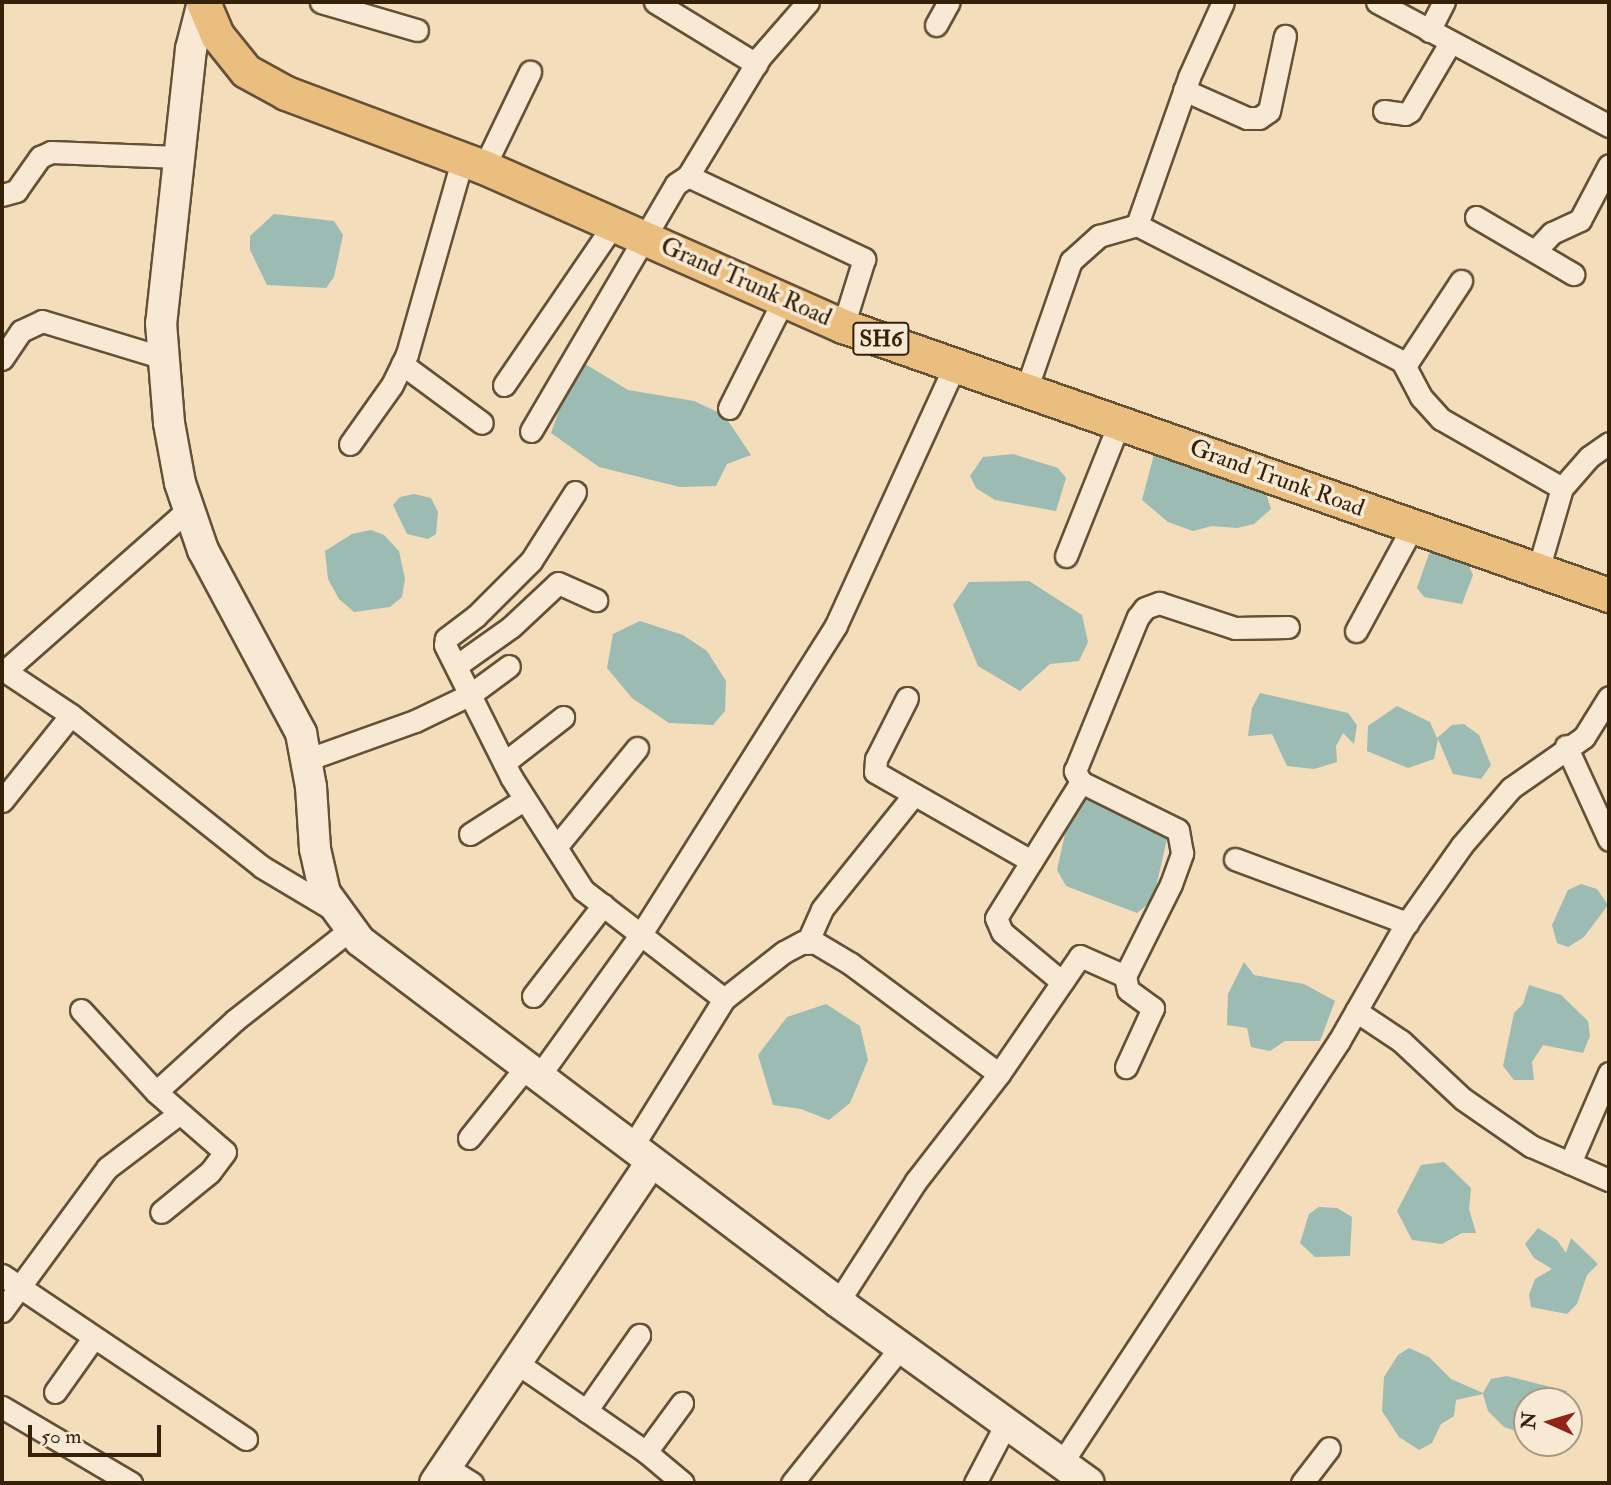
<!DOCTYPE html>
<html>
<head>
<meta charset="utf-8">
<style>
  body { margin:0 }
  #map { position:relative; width:1611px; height:1485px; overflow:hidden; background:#f3ddbb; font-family:"IM FELL Double Pica",serif }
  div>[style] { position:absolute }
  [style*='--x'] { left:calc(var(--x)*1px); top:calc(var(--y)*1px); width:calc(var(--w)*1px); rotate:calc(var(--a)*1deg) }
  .water>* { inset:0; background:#9bbbb3 }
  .roads { filter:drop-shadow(2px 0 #645035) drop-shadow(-2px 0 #645035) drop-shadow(0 2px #645035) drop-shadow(0 -2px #645035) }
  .street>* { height:21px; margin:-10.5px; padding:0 10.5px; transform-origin:10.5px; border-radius:10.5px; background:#f7e9d3 }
  .secondary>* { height:30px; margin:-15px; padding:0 15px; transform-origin:15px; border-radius:15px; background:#f7e9d3 }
  .primary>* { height:33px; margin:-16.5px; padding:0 16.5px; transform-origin:16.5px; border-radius:16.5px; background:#eabe7e }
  span { translate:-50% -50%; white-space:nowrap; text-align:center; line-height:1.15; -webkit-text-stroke:7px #f7e9d3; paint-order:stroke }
  .shield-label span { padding:2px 5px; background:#f7e9d3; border:2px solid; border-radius:5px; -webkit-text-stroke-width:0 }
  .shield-label { font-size:23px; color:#342108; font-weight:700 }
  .street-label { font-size:24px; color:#342108 }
  .frame { position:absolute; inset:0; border:4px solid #342108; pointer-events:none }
  .north { position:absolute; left:1513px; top:1387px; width:70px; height:70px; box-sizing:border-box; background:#f7e9d3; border:2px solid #a99982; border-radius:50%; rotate:274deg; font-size:19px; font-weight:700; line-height:28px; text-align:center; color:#342108 }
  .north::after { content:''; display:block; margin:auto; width:24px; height:32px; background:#8f2418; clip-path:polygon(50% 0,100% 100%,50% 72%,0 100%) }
  .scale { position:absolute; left:28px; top:1425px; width:133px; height:32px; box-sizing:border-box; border:4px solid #342108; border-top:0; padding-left:9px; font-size:21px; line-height:24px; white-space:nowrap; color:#342108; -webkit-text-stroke:5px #f7e9d3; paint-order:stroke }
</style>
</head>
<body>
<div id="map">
  <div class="water">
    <div style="clip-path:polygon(274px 214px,334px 221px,343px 235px,334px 277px,326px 288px,267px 285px,250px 250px,250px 236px)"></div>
    <div style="clip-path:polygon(577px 359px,628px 390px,694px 401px,724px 415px,751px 455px,727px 464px,716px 486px,680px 487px,599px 467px,551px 433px)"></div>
    <div style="clip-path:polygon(1156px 447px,1263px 484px,1271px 509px,1254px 524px,1237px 528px,1212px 526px,1193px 531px,1168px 522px,1142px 500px)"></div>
    <div style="clip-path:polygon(1013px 454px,1058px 468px,1066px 478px,1056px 511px,995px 500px,976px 488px,970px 476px,983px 457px)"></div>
    <div style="clip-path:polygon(414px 494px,431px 498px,438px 512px,436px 534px,428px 539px,407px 534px,393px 505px,400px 497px)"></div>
    <div style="clip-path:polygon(371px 530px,384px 535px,399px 551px,405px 579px,402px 597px,390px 607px,354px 612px,339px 599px,328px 579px,325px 551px,352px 534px)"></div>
    <div style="clip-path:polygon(1431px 548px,1467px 562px,1473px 575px,1462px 604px,1424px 597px,1417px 588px)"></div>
    <div style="clip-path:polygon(1029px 581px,1082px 615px,1088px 642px,1079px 661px,1050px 664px,1020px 691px,978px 666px,953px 605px,969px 582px)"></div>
    <div style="clip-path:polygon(640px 621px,683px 635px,707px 651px,726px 681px,725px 711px,713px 725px,669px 723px,632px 698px,607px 668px,613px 634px)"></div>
    <div style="clip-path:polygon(1260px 693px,1348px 713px,1357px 725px,1354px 744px,1343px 733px,1336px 746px,1337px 762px,1314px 769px,1287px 766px,1272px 734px,1248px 736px,1252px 708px)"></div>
    <div style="clip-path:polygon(1397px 706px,1430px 722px,1437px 738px,1452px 725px,1464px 724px,1479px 735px,1491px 765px,1481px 779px,1453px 774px,1438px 739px,1434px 759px,1408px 768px,1367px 751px,1368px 726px)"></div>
    <div style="clip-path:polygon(1093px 794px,1161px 825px,1167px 839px,1153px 900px,1137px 913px,1066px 886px,1057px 870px,1072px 802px)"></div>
    <div style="clip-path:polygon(1581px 884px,1597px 889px,1608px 905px,1584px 937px,1568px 947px,1557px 943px,1552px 925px,1568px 890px)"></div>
    <div style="clip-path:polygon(1244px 962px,1254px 975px,1304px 984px,1335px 1001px,1320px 1041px,1285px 1041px,1270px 1051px,1251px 1047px,1247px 1028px,1227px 1025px,1228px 994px)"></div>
    <div style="clip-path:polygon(1529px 985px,1561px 995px,1588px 1021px,1590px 1036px,1583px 1053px,1543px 1045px,1532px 1062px,1534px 1080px,1514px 1080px,1503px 1066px,1514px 1013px,1523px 1004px)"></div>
    <div style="clip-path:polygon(826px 1004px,860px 1026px,868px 1060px,850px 1103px,829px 1120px,801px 1109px,773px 1105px,758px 1055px,787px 1017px)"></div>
    <div style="clip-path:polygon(1444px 1162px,1471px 1188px,1469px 1209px,1476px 1233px,1462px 1233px,1442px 1244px,1412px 1240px,1397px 1211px,1421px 1165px)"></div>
    <div style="clip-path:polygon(1319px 1207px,1337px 1208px,1352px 1217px,1350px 1256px,1315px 1257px,1300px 1243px,1309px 1214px)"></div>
    <div style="clip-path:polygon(1538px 1228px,1557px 1240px,1566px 1253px,1571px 1238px,1598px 1264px,1587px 1275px,1577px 1304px,1567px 1314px,1531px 1307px,1529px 1295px,1535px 1279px,1552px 1269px,1534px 1258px,1525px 1244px)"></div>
    <div style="clip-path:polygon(1409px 1348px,1429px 1357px,1451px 1379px,1483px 1393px,1491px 1379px,1507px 1376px,1567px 1391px,1566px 1401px,1527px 1401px,1527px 1435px,1504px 1427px,1488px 1411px,1483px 1394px,1456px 1400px,1454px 1416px,1441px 1424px,1432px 1443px,1419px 1450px,1399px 1437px,1382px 1411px,1384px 1377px,1398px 1355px)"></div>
  </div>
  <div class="roads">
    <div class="street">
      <div style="--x:321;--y:2;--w:100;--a:16.3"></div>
      <div style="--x:655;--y:2;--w:119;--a:31.5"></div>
      <div style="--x:1377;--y:2;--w:263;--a:28.1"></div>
      <div style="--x:936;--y:25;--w:26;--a:-61"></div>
      <div style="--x:1429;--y:31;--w:33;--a:-63"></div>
      <div style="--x:1184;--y:90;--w:69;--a:24"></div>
      <div style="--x:1247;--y:118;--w:12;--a:0"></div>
      <div style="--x:1259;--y:118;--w:12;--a:-35"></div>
      <div style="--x:1269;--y:111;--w:77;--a:-78"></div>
      <div style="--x:1384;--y:111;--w:21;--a:8"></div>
      <div style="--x:1405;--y:114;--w:6;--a:-31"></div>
      <div style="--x:1410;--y:111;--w:79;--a:-59.5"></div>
      <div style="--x:484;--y:167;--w:106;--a:-64.2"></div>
      <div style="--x:688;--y:176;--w:195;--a:25.2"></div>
      <div style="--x:864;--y:259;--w:70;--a:107.4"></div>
      <div style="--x:2;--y:195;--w:15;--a:-16"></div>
      <div style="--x:16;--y:191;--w:42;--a:-54.8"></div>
      <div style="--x:40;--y:157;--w:12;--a:-24"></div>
      <div style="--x:51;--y:152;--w:127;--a:2.3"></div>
      <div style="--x:1476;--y:217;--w:113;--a:30.4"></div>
      <div style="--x:1137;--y:225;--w:157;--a:-70.6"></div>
      <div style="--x:1189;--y:77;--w:82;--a:-65.6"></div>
      <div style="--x:1535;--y:251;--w:25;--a:-47"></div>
      <div style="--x:1552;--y:233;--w:31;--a:-25"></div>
      <div style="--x:1580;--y:220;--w:62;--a:-62.2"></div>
      <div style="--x:2;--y:359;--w:34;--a:-56"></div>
      <div style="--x:21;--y:331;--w:23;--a:-25"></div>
      <div style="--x:42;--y:321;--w:127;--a:16.9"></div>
      <div style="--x:402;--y:364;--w:99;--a:36.4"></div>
      <div style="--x:1405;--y:366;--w:102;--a:-56.6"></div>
      <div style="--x:504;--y:385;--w:195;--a:-55.7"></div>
      <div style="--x:1026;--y:390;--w:137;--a:-70.8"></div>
      <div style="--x:1071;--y:261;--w:38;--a:-42"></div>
      <div style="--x:1099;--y:236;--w:40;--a:-16"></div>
      <div style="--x:1137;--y:225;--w:298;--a:27.2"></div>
      <div style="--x:1402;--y:361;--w:41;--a:62.2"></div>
      <div style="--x:1421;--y:397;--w:30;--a:48"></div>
      <div style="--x:1441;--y:419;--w:139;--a:29.7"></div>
      <div style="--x:729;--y:408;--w:122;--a:-63.2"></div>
      <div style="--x:531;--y:431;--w:286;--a:-59.6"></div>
      <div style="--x:676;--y:184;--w:14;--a:-34"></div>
      <div style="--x:688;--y:176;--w:139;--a:-58.8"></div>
      <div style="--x:760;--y:57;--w:73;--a:-48.9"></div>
      <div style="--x:350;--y:444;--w:72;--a:-54.6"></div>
      <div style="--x:392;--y:385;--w:34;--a:-64"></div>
      <div style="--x:407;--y:354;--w:204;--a:-74.1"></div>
      <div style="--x:575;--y:492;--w:82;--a:122.5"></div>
      <div style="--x:531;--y:561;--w:78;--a:135"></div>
      <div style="--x:476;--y:616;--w:38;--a:143"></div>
      <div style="--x:446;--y:639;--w:6;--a:99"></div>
      <div style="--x:445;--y:645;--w:148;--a:63.4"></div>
      <div style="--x:511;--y:777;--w:134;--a:57.5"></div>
      <div style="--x:583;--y:890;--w:178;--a:37.7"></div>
      <div style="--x:724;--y:999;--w:174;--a:121.9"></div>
      <div style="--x:1066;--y:556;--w:145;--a:-68.2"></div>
      <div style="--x:1538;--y:570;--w:85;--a:-73.7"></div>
      <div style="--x:1562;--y:488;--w:41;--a:-48.9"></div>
      <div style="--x:1589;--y:457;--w:24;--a:-35"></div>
      <div style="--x:1356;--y:631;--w:119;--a:-61.5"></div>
      <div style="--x:456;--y:666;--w:67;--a:-35.3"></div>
      <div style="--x:511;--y:627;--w:64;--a:-43.1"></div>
      <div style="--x:558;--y:583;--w:42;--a:24.1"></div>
      <div style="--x:2;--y:669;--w:83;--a:33.7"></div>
      <div style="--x:71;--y:715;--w:244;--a:38.5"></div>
      <div style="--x:262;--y:867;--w:84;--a:30.8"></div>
      <div style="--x:5;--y:671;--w:245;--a:-41.4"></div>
      <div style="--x:907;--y:698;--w:68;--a:116.9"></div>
      <div style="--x:876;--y:759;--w:13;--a:94"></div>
      <div style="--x:875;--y:772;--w:180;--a:29.7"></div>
      <div style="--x:1566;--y:746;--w:103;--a:65.4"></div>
      <div style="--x:306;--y:760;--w:116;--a:-19.7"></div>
      <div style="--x:415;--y:721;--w:62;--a:-25.7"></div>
      <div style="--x:471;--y:694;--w:47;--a:-36.4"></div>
      <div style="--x:504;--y:763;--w:75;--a:-37.9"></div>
      <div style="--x:2;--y:801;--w:110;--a:-51.3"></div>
      <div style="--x:470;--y:834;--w:65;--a:-32.5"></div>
      <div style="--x:556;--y:847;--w:128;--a:-50.7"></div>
      <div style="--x:1235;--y:859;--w:184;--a:20.4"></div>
      <div style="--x:807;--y:943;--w:37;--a:-66"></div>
      <div style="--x:822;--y:909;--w:145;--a:-51.2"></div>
      <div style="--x:1125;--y:976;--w:14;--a:78"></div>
      <div style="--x:1128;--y:990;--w:31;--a:36"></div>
      <div style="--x:1153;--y:1008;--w:65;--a:114.6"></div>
      <div style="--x:1062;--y:982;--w:78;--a:-140.2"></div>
      <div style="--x:1002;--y:932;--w:15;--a:-113"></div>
      <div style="--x:996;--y:918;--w:160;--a:-58"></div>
      <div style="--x:533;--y:996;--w:115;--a:-52.4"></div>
      <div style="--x:724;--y:999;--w:76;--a:-38.1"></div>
      <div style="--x:784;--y:952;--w:21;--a:-28"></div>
      <div style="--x:803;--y:942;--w:13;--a:4"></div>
      <div style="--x:816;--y:943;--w:41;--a:31"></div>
      <div style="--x:851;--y:964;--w:184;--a:36.6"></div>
      <div style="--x:81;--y:1010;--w:111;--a:47.6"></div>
      <div style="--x:156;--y:1092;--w:91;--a:41"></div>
      <div style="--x:225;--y:1152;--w:25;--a:127"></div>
      <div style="--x:210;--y:1172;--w:63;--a:140.8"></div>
      <div style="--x:1356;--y:1011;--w:54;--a:33.7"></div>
      <div style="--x:1401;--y:1041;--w:85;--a:43.1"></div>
      <div style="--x:1463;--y:1099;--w:83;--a:34.7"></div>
      <div style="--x:1531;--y:1146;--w:85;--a:23.6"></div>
      <div style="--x:539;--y:1076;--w:175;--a:-54.3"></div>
      <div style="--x:641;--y:934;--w:365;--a:-57.7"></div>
      <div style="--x:836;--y:625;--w:286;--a:-65.4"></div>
      <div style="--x:156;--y:1092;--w:107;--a:-42.3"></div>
      <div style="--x:235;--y:1020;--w:147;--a:-38.1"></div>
      <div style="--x:469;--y:1138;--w:91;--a:-51.2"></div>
      <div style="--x:1570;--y:1163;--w:98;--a:-66.6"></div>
      <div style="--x:2;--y:1275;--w:294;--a:33.9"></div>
      <div style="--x:838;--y:1302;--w:144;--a:-57.2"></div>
      <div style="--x:916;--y:1181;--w:135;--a:-52.2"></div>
      <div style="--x:999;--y:1074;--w:143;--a:-55.5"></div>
      <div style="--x:1080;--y:956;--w:49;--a:24"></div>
      <div style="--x:1125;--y:976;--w:103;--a:-63.4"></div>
      <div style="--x:1171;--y:884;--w:33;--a:-70"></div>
      <div style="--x:1182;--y:853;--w:23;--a:-100"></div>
      <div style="--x:1178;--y:830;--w:108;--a:-153.7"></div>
      <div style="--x:1081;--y:782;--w:13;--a:-119"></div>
      <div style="--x:1075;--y:771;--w:166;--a:-67.8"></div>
      <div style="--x:1138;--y:617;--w:11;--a:-52"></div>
      <div style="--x:1145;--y:608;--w:15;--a:-20"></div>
      <div style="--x:1159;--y:603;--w:80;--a:18.2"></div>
      <div style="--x:1235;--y:628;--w:53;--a:-1.1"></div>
      <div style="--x:2;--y:1311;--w:177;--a:-53.7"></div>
      <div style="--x:107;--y:1168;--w:91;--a:-37"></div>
      <div style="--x:517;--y:1363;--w:157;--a:34.6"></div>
      <div style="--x:646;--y:1452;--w:48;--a:40"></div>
      <div style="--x:55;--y:1392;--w:67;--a:-54.7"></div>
      <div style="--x:2;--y:1407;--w:150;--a:30.5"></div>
      <div style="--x:586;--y:1411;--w:93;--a:-55.1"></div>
      <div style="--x:646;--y:1452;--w:61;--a:-53.7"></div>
      <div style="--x:1061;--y:1464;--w:506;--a:-56.69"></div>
      <div style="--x:1339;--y:1041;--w:131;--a:-60.3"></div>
      <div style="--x:1404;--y:927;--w:100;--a:-54.7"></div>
      <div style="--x:1462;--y:845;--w:75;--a:-49.3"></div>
      <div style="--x:1511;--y:788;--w:89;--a:-34.9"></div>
      <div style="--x:1584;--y:737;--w:47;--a:-58"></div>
      <div style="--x:446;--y:1467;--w:31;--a:32"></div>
      <div style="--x:792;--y:1483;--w:173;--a:-51.3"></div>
      <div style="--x:975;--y:1483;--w:67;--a:-62.3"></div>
      <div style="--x:1302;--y:1483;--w:44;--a:-52.4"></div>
    </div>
    <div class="secondary">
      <div style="--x:203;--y:2;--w:49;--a:104.3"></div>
      <div style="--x:191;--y:49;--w:276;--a:96.2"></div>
      <div style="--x:161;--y:323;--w:100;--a:85.4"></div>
      <div style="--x:169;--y:423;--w:61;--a:79.6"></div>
      <div style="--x:180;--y:483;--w:71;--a:71.1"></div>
      <div style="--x:203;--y:550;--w:208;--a:61.8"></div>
      <div style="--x:301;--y:733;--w:55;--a:79.5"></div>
      <div style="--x:311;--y:787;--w:62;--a:86.3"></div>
      <div style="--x:315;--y:849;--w:45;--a:77.2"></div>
      <div style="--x:325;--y:893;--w:59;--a:53.9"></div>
      <div style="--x:360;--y:941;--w:599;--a:37.06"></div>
      <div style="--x:838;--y:1302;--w:309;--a:35.8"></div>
      <div style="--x:435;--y:1483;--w:386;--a:-56"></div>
    </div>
    <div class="primary">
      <div style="--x:203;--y:2;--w:36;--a:67"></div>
      <div style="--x:217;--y:35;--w:46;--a:51.1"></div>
      <div style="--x:246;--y:71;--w:46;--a:28.8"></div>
      <div style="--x:286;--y:93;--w:211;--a:20.5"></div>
      <div style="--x:484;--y:167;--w:393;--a:23.9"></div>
      <div style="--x:843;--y:326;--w:812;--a:19.35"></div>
    </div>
  </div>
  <div class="shield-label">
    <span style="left:881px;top:339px">SH6</span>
  </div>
  <div class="street-label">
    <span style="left:746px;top:282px;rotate:24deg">Grand Trunk Road</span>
    <span style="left:1277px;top:478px;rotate:20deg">Grand Trunk Road</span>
  </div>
  <div class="frame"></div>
  <div class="north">N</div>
  <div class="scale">50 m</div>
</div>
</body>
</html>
